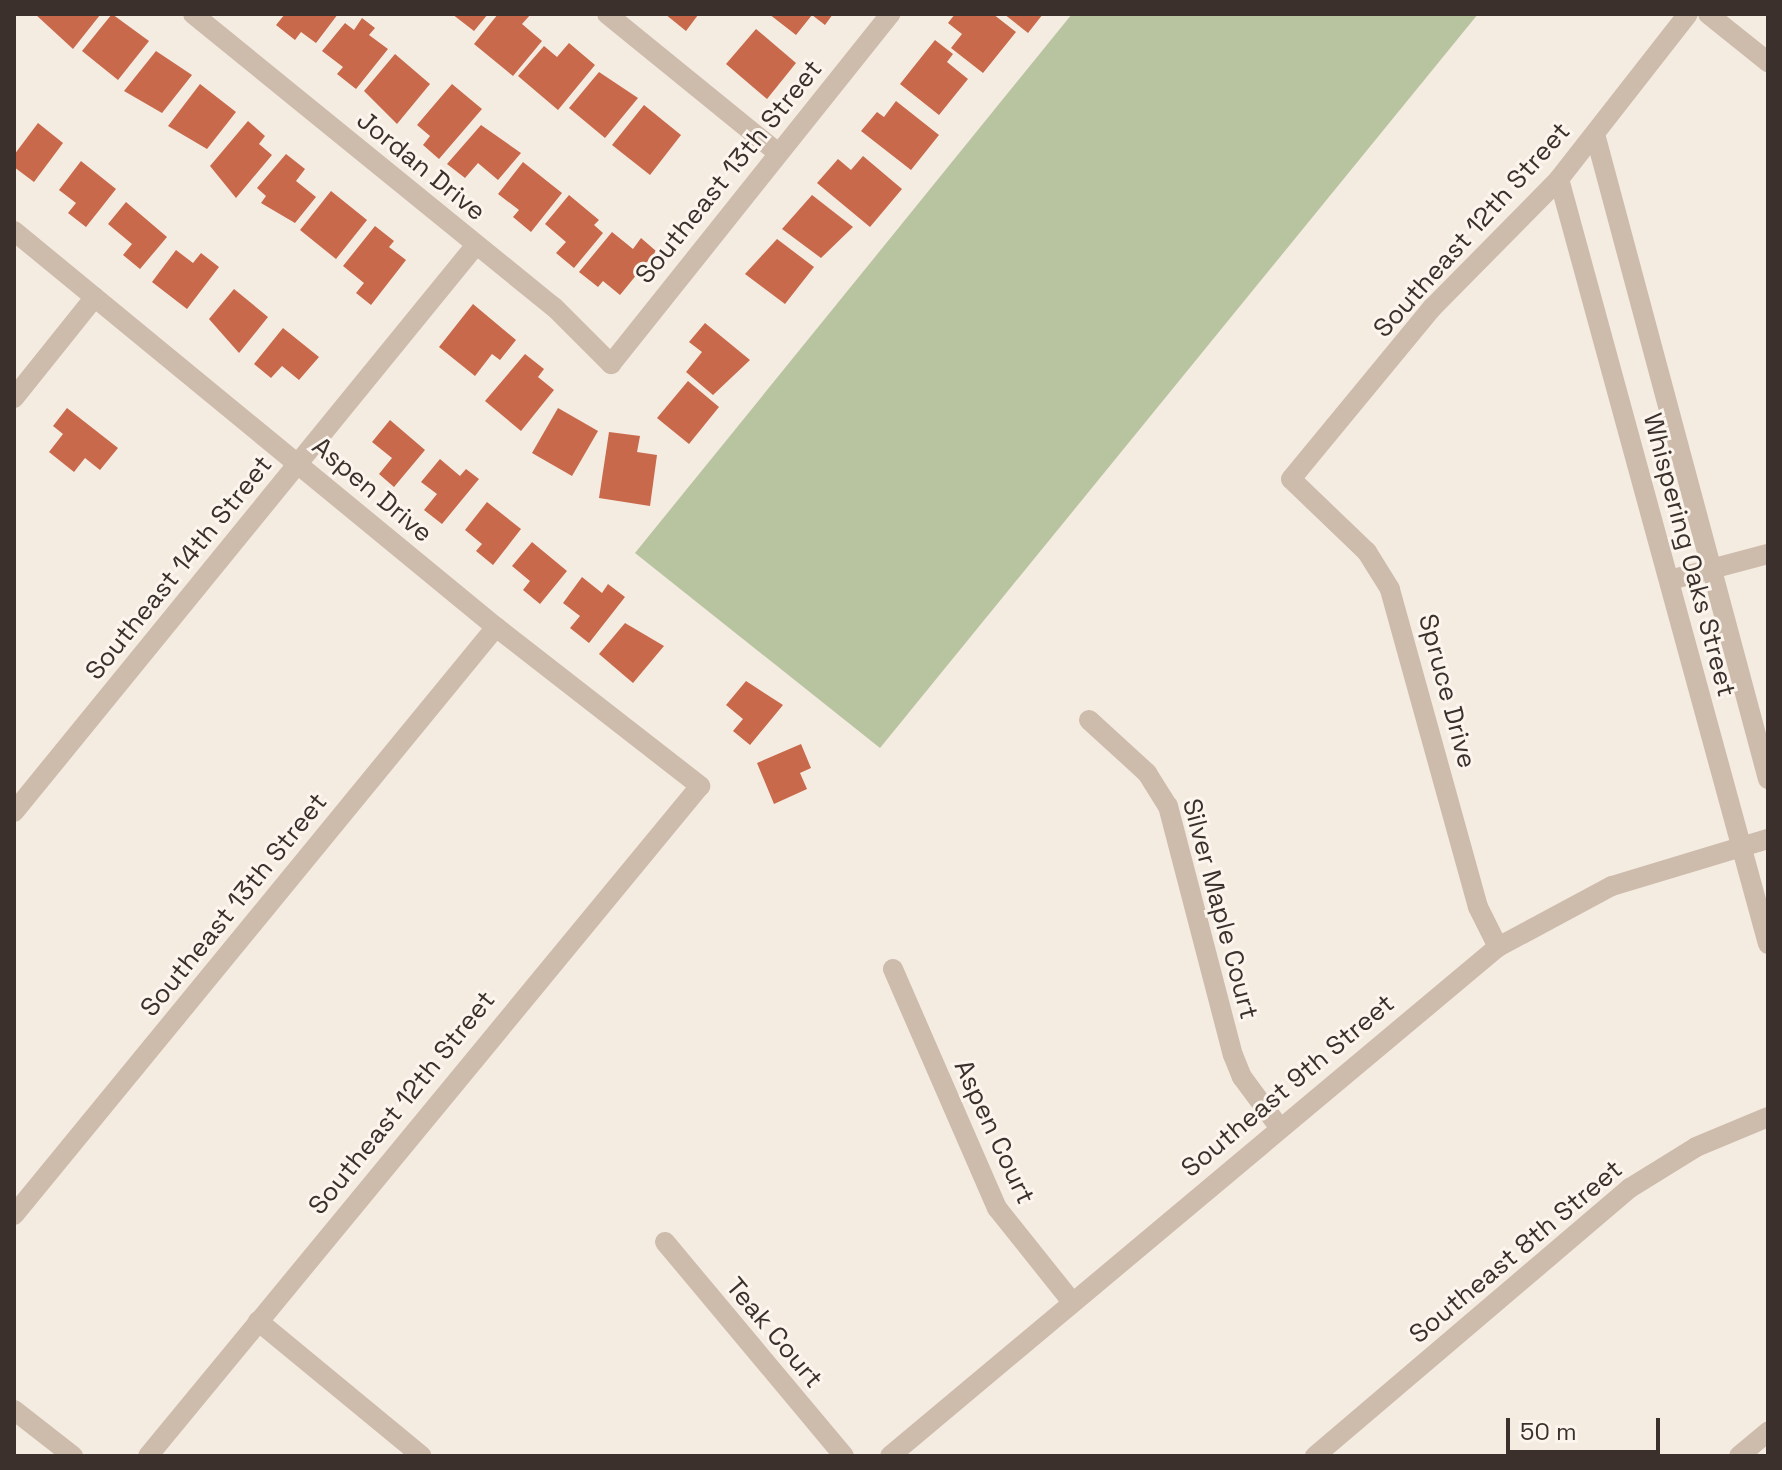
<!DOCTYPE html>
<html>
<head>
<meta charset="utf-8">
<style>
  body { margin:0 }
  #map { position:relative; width:1782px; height:1470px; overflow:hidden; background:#f4ebe1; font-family:"Space Grotesk",sans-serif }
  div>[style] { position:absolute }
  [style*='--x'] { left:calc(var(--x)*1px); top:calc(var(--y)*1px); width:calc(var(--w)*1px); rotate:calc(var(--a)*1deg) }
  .green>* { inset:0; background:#b8c4a0 }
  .building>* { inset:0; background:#c8694b }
  .minor>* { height:20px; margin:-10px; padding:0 10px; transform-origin:10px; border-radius:10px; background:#cdbbac }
  .tertiary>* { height:20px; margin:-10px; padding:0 10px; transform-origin:10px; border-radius:10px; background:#cdbbac }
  span { translate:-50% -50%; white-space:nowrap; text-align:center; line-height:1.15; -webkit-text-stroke:6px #fbf5ee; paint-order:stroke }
  .street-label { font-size:26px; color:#3b302b }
  .frame { position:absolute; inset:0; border:16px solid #3b302b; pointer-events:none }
  .scale { position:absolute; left:1506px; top:1418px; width:154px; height:36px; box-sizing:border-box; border:4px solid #3b302b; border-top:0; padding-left:10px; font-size:24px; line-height:28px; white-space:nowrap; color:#3b302b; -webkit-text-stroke:6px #fbf5ee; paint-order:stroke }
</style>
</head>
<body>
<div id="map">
  <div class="green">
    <div style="clip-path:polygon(1072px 14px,1478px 14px,880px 748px,635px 553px)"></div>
  </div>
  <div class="building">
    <div style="clip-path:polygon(35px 14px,98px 14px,100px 15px,73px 49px)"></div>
    <div style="clip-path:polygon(112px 14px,149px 41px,118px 80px,82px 51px)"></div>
    <div style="clip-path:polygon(285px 14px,338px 14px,316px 43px,301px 32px,295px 40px,276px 25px)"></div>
    <div style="clip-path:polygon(452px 14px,488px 14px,474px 31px)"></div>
    <div style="clip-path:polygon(498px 14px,531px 14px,522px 24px,542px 41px,513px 76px,474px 44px)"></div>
    <div style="clip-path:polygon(665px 14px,697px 14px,698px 15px,686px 31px)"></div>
    <div style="clip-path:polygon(769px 14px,833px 14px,825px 25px,812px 15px,796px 35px)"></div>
    <div style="clip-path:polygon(955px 14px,993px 14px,1016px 32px,983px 73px,951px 48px,962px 34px,948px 23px)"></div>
    <div style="clip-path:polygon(1004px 14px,1043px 14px,1028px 33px)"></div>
    <div style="clip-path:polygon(362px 18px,375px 28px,369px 35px,388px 49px,356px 89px,337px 74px,343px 67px,322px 51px,345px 23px,354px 30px)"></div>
    <div style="clip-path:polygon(756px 29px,796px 63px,767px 99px,726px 64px)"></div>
    <div style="clip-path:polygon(935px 40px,953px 54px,947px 62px,968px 79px,939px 115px,900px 84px)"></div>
    <div style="clip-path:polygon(569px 43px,595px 65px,558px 110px,518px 76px,544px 46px,557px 57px)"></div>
    <div style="clip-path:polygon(156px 51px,192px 75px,162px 113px,124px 91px)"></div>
    <div style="clip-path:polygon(395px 54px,430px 84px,397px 124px,364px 91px)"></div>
    <div style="clip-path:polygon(599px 72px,638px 98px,605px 138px,569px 108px)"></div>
    <div style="clip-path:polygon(200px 84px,236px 112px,207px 149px,168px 126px)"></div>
    <div style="clip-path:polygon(452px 84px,482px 109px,439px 159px,423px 145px,430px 136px,417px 125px)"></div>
    <div style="clip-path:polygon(896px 101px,939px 135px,911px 170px,861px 131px,877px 112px,884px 117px)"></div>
    <div style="clip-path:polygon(644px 105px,681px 135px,650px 175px,612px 145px)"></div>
    <div style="clip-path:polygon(248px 121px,265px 136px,259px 144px,272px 155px,236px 198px,210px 166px)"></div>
    <div style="clip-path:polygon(38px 123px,63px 143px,34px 182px,14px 167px,14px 155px)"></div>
    <div style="clip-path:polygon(481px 125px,521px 153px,498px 180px,478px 163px,465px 178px,447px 164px)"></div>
    <div style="clip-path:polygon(286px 154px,305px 169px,296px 181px,316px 197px,295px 223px,261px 203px,266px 196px,257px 188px)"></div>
    <div style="clip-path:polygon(863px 156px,902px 189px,870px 227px,817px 183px,838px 159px,851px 170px)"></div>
    <div style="clip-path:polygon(81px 161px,116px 189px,86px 227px,68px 213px,76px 203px,59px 190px)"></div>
    <div style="clip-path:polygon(523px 162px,562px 193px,531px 232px,513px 217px,519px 210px,498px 194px)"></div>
    <div style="clip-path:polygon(331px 191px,367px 220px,336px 259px,300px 230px)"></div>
    <div style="clip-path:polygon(569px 195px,599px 220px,594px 225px,603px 233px,574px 268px,556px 253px,566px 242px,545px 224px)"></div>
    <div style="clip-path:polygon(812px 195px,853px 227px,821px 258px,782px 229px)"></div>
    <div style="clip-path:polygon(126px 202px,167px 237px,140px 269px,123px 255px,132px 244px,108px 224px)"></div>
    <div style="clip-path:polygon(375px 226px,394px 241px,389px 247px,406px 260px,371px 305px,356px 293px,364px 283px,343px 266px)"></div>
    <div style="clip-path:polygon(612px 232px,633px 249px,641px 238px,656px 251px,620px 295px,603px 281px,598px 287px,579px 272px)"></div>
    <div style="clip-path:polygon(777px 239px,814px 267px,785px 304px,745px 274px)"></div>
    <div style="clip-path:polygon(176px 250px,193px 263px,201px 253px,219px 267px,187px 309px,152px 282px)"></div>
    <div style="clip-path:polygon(234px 289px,268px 317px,239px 353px,209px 319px)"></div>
    <div style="clip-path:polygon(473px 304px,516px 340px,500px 360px,492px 354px,475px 376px,439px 347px)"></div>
    <div style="clip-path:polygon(705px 323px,750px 360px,713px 395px,686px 372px,702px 352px,689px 342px)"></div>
    <div style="clip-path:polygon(283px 328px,319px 357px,299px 380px,282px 366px,271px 378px,254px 364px)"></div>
    <div style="clip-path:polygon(525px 354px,544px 369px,538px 377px,554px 390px,521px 431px,485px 401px)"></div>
    <div style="clip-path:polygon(688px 381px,719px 407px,689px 444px,657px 418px)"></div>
    <div style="clip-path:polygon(67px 408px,118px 448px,100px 470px,85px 458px,74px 472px,49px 452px,63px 434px,53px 426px)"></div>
    <div style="clip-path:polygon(558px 408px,598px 431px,572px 476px,532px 453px)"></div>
    <div style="clip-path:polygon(390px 420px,425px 450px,394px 487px,379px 474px,392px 458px,372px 442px)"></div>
    <div style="clip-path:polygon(609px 432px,640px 436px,637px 452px,657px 455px,650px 506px,599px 498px)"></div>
    <div style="clip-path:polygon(440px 459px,460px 476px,466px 469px,479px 479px,442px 524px,424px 510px,437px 494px,421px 482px)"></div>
    <div style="clip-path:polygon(487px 502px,521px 529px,493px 565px,476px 551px,482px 544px,465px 530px)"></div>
    <div style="clip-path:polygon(532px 542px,567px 571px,540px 604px,523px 590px,530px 581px,512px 566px)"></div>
    <div style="clip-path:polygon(582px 577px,602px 593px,608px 584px,625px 597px,589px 643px,570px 628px,580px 616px,563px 603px)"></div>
    <div style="clip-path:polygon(625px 623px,664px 646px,633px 683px,599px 654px)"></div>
    <div style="clip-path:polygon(746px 681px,783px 705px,750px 745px,733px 731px,743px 719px,726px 705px)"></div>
    <div style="clip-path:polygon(801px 744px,811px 768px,800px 773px,807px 789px,774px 804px,757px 763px)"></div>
  </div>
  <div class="minor">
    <div style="--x:193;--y:14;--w:465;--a:39.1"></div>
    <div style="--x:554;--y:307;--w:81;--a:45"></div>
    <div style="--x:611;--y:364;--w:448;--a:-51.4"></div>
    <div style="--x:607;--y:14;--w:219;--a:39.1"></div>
    <div style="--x:1708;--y:14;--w:77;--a:38.7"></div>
    <div style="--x:14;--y:231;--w:624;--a:39.41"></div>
    <div style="--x:496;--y:627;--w:259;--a:37.9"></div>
    <div style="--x:700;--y:786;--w:868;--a:129.48"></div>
    <div style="--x:14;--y:398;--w:129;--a:-51.3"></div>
    <div style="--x:1670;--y:580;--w:101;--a:-14.9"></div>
    <div style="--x:1089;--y:720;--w:79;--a:42.4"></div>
    <div style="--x:1147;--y:773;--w:39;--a:58"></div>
    <div style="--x:1168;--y:806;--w:257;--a:75.4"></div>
    <div style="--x:1233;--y:1055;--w:24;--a:68"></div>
    <div style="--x:1242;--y:1077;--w:62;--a:53.5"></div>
    <div style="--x:14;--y:812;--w:731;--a:-50.83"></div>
    <div style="--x:1498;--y:947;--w:45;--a:-116.6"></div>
    <div style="--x:1478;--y:907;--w:330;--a:-105.5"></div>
    <div style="--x:1390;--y:589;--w:44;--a:-121.9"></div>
    <div style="--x:1367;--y:552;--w:105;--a:-136.2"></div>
    <div style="--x:1291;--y:479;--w:222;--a:-50.5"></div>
    <div style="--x:1432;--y:308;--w:181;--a:-45.4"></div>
    <div style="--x:1559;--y:179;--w:209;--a:-52"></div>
    <div style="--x:893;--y:969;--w:261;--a:66.5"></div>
    <div style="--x:997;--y:1208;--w:120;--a:51.4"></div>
    <div style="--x:14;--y:1215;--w:760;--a:-50.66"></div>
    <div style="--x:665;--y:1242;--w:279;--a:50.1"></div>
    <div style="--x:258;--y:1321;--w:212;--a:39.5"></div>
    <div style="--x:14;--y:1410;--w:75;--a:37.9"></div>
    <div style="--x:890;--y:1456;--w:793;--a:-39.94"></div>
    <div style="--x:1498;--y:947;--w:129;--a:-28.2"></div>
    <div style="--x:1612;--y:886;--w:163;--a:-16.8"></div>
    <div style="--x:1315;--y:1456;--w:414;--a:-40.4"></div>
    <div style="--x:1630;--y:1188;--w:78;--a:-31.8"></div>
    <div style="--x:1696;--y:1147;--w:78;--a:-22.6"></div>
    <div style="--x:1739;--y:1456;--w:38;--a:-40"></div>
  </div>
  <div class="tertiary">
    <div style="--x:1595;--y:134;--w:668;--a:74.99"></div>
    <div style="--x:1559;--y:179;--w:793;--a:74.72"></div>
  </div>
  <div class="street-label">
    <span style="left:421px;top:166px;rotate:39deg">Jordan Drive</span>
    <span style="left:729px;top:172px;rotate:-51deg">Southeast 13th Street</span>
    <span style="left:1472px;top:230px;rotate:-48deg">Southeast 12th Street</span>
    <span style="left:372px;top:490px;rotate:40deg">Aspen Drive</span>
    <span style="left:1689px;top:555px;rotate:75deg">Whispering Oaks Street</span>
    <span style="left:179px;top:568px;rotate:-51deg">Southeast 14th Street</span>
    <span style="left:1447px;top:691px;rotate:75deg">Spruce Drive</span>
    <span style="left:234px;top:905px;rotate:-51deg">Southeast 13th Street</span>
    <span style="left:1220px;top:909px;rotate:75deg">Silver Maple Court</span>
    <span style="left:1288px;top:1086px;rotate:-40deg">Southeast 9th Street</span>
    <span style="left:402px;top:1103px;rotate:-51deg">Southeast 12th Street</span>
    <span style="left:994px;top:1132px;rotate:65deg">Aspen Court</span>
    <span style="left:1516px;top:1252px;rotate:-40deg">Southeast 8th Street</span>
    <span style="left:774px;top:1333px;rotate:50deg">Teak Court</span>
  </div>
  <div class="frame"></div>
  <div class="scale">50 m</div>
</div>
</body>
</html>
